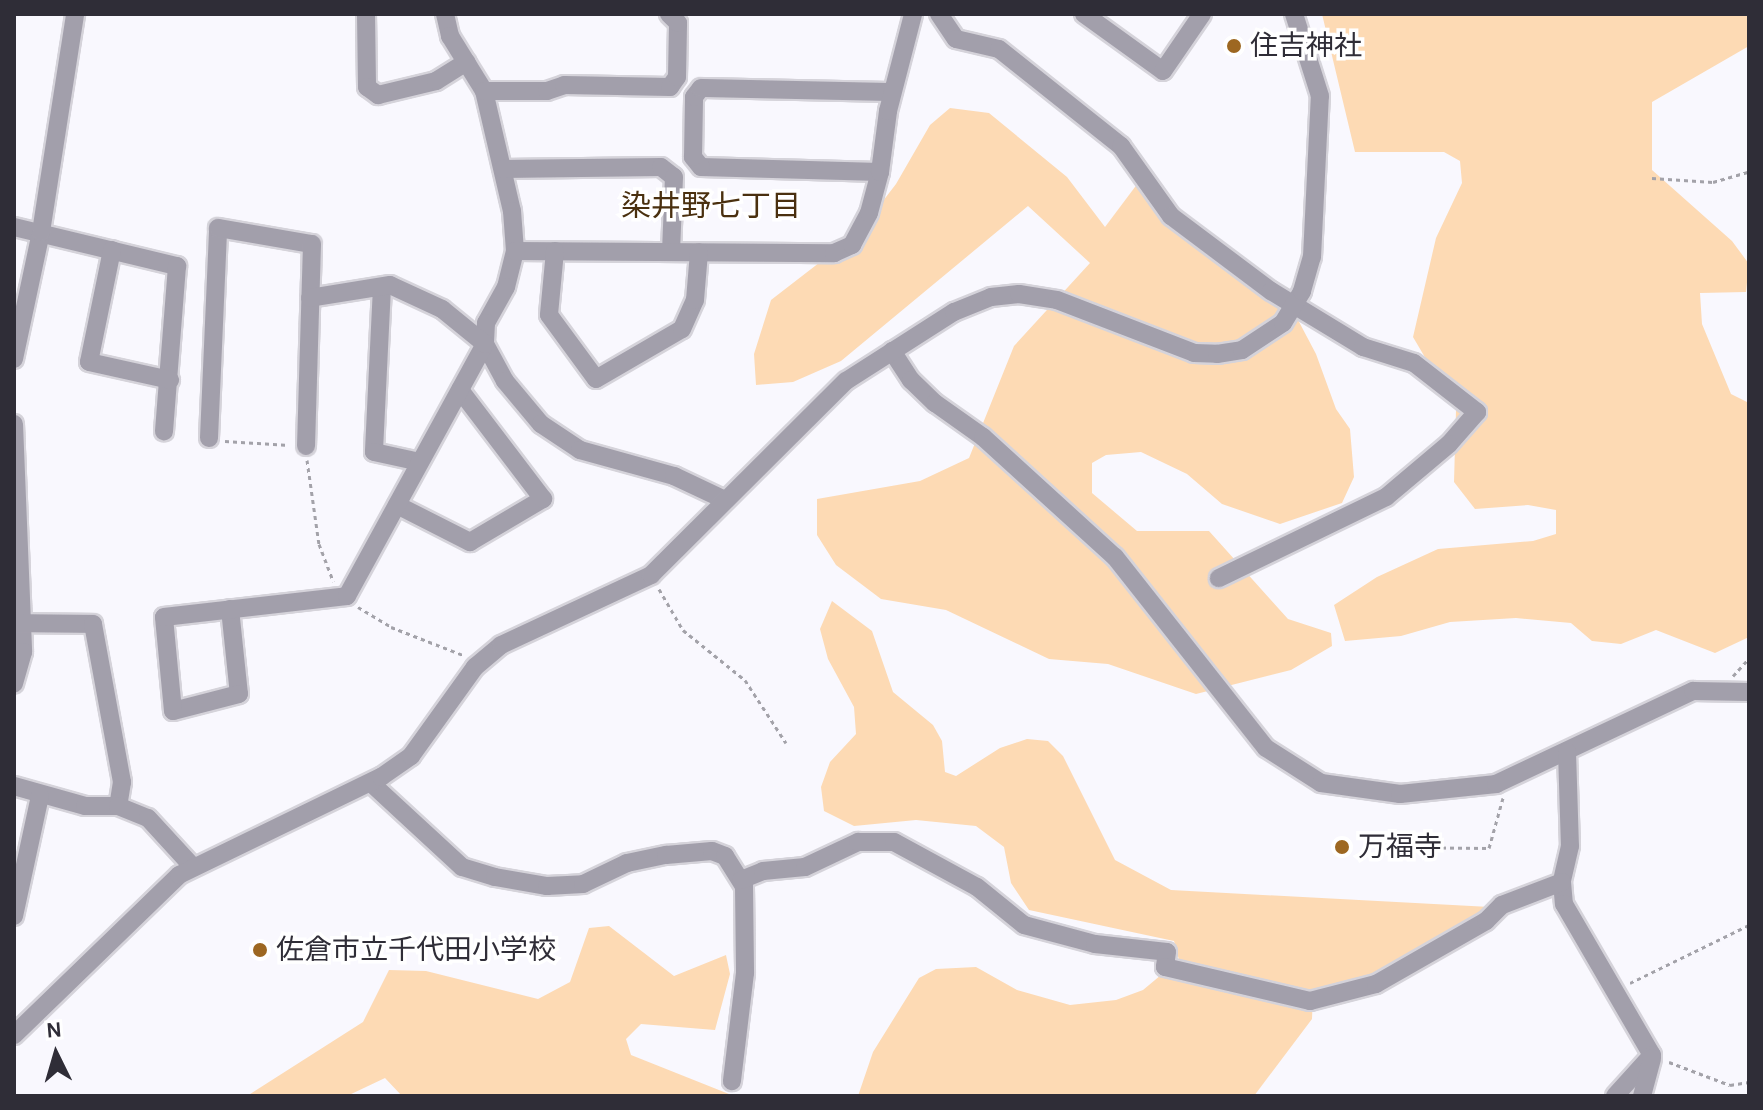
<!DOCTYPE html>
<html>
<head>
<meta charset="utf-8">
<style>
  body { margin:0 }
  #map { position:relative; width:1763px; height:1110px; overflow:hidden; background:#f9f8fe; font-family:Karla,"Noto Sans JP",sans-serif }
  div>[style] { position:absolute }
  [style*='--x'] { left:calc(var(--x)*1px); top:calc(var(--y)*1px); width:calc(var(--w)*1px); rotate:calc(var(--a)*1deg) }
  .green>* { inset:0; background:#fddab4 }
  .path>* { height:3px; margin-top:-1.5px; transform-origin:0; background:repeating-linear-gradient(90deg,#a3a2a9 0 4px,transparent 0 8px) }
  .roads { filter:drop-shadow(2px 0 #d5d3da) drop-shadow(-2px 0 #d5d3da) drop-shadow(0 2px #d5d3da) drop-shadow(0 -2px #d5d3da) }
  .minor>* { height:18px; margin:-9px; padding:0 9px; transform-origin:9px; border-radius:9px; background:#a29fab }
  .dots>* { width:22px; height:22px; translate:-50% -50%; box-sizing:border-box; border:4px solid #fff; border-radius:50% }
  span { translate:-50% -50%; white-space:nowrap; text-align:center; line-height:1.15; -webkit-text-stroke:7px #fff; paint-order:stroke }
  .poi-label { font-size:28px; color:#2f2d37 }
  .left { translate:0 -50%; text-align:left }
  .neighbourhood-label { font-size:30px; color:#4a300f }
  .frame { position:absolute; inset:0; border:16px solid #2f2d37; pointer-events:none }
  .north { position:absolute; left:16px; top:1014px; width:80px; height:80px; -webkit-text-stroke:6px #fff; paint-order:stroke; rotate:355deg; font-size:22px; font-weight:700; line-height:32px; text-align:center; color:#2f2d37 }
  .north::after { content:''; display:block; margin:auto; width:28px; height:36px; background:#2f2d37; clip-path:polygon(50% 0,100% 100%,50% 72%,0 100%) }
</style>
</head>
<body>
<div id="map">
  <div class="green">
    <div style="clip-path:polygon(1322px 14px,1749px 14px,1749px 46px,1652px 102px,1652px 170px,1732px 241px,1749px 264px,1746px 292px,1700px 293px,1702px 324px,1731px 394px,1749px 403px,1749px 637px,1715px 653px,1656px 630px,1621px 644px,1592px 641px,1571px 623px,1516px 618px,1450px 622px,1401px 636px,1345px 641px,1334px 605px,1377px 577px,1438px 549px,1533px 541px,1556px 534px,1556px 510px,1528px 505px,1475px 509px,1454px 482px,1456px 410px,1413px 337px,1436px 238px,1462px 183px,1460px 161px,1444px 152px,1355px 152px)"></div>
    <div style="clip-path:polygon(950px 108px,989px 113px,1067px 177px,1105px 227px,1141px 179px,1252px 269px,1278px 282px,1316px 354px,1336px 409px,1350px 429px,1354px 477px,1342px 503px,1280px 524px,1222px 504px,1187px 474px,1141px 452px,1106px 455px,1092px 463px,1092px 493px,1137px 531px,1209px 531px,1288px 619px,1331px 633px,1332px 646px,1291px 670px,1196px 694px,1108px 664px,1049px 659px,946px 610px,881px 599px,836px 565px,817px 535px,817px 499px,920px 481px,969px 458px,1014px 346px,1090px 263px,1028px 206px,841px 361px,793px 382px,756px 385px,754px 354px,771px 300px,859px 232px,896px 184px,930px 125px)"></div>
    <div style="clip-path:polygon(832px 601px,872px 631px,893px 692px,933px 725px,942px 741px,945px 772px,956px 776px,1000px 748px,1027px 739px,1048px 741px,1063px 756px,1115px 860px,1171px 890px,1490px 907px,1486px 918px,1398px 968px,1313px 994px,1312px 1019px,1254px 1096px,858px 1096px,873px 1052px,919px 978px,936px 969px,976px 967px,1017px 990px,1070px 1005px,1116px 1000px,1143px 990px,1179px 960px,1174px 941px,1029px 910px,1011px 883px,1004px 847px,976px 826px,916px 820px,854px 826px,824px 811px,821px 787px,830px 762px,856px 734px,854px 707px,828px 659px,820px 629px)"></div>
    <div style="clip-path:polygon(609px 926px,674px 976px,726px 955px,730px 974px,715px 1030px,641px 1024px,626px 1039px,631px 1055px,734px 1096px,402px 1096px,385px 1078px,347px 1096px,247px 1096px,363px 1022px,389px 970px,426px 971px,538px 999px,570px 982px,589px 928px)"></div>
  </div>
  <div class="path">
    <div style="--x:1652;--y:178;--w:61;--a:3.8"></div>
    <div style="--x:1713;--y:182;--w:37;--a:-16"></div>
    <div style="--x:225;--y:441;--w:64;--a:3.6"></div>
    <div style="--x:307;--y:460;--w:85;--a:81.9"></div>
    <div style="--x:319;--y:544;--w:40;--a:69"></div>
    <div style="--x:659;--y:589;--w:48;--a:59.7"></div>
    <div style="--x:683;--y:630;--w:80;--a:38.9"></div>
    <div style="--x:745;--y:680;--w:75;--a:56.9"></div>
    <div style="--x:358;--y:607;--w:39;--a:31"></div>
    <div style="--x:391;--y:627;--w:77;--a:21.3"></div>
    <div style="--x:1733;--y:676;--w:24;--a:-48"></div>
    <div style="--x:1386;--y:847;--w:103;--a:0.6"></div>
    <div style="--x:1489;--y:848;--w:52;--a:-74.4"></div>
    <div style="--x:1630;--y:983;--w:132;--a:-26"></div>
    <div style="--x:1669;--y:1062;--w:65;--a:20.7"></div>
    <div style="--x:1730;--y:1085;--w:19;--a:-9"></div>
  </div>
  <div class="roads">
    <div class="minor">
      <div style="--x:366;--y:14;--w:73;--a:89.2"></div>
      <div style="--x:367;--y:87;--w:14;--a:36"></div>
      <div style="--x:378;--y:95;--w:60;--a:-13.6"></div>
      <div style="--x:436;--y:81;--w:36;--a:-32"></div>
      <div style="--x:445;--y:14;--w:23;--a:77"></div>
      <div style="--x:450;--y:36;--w:65;--a:58.3"></div>
      <div style="--x:484;--y:91;--w:123;--a:76.9"></div>
      <div style="--x:512;--y:211;--w:40;--a:85.7"></div>
      <div style="--x:515;--y:251;--w:37;--a:104"></div>
      <div style="--x:506;--y:287;--w:41;--a:119.1"></div>
      <div style="--x:486;--y:323;--w:21;--a:93"></div>
      <div style="--x:485;--y:344;--w:42;--a:61.6"></div>
      <div style="--x:505;--y:381;--w:56;--a:50.1"></div>
      <div style="--x:541;--y:424;--w:47;--a:33.7"></div>
      <div style="--x:580;--y:450;--w:98;--a:15.5"></div>
      <div style="--x:674;--y:476;--w:56;--a:25.2"></div>
      <div style="--x:939;--y:14;--w:30;--a:56"></div>
      <div style="--x:956;--y:39;--w:44;--a:13.1"></div>
      <div style="--x:999;--y:49;--w:156;--a:38.5"></div>
      <div style="--x:1121;--y:146;--w:86;--a:54.5"></div>
      <div style="--x:1171;--y:216;--w:125;--a:36.9"></div>
      <div style="--x:1271;--y:291;--w:108;--a:31.3"></div>
      <div style="--x:1363;--y:347;--w:53;--a:17.4"></div>
      <div style="--x:1414;--y:363;--w:80;--a:37.9"></div>
      <div style="--x:1477;--y:412;--w:43;--a:131.2"></div>
      <div style="--x:1449;--y:444;--w:82;--a:139.9"></div>
      <div style="--x:1386;--y:497;--w:186;--a:154.1"></div>
      <div style="--x:1084;--y:14;--w:97;--a:35.8"></div>
      <div style="--x:1163;--y:71;--w:69;--a:-55.6"></div>
      <div style="--x:484;--y:91;--w:63;--a:0"></div>
      <div style="--x:547;--y:91;--w:18;--a:-19"></div>
      <div style="--x:564;--y:85;--w:106;--a:1.1"></div>
      <div style="--x:670;--y:87;--w:12;--a:-55"></div>
      <div style="--x:677;--y:77;--w:54;--a:-88.9"></div>
      <div style="--x:678;--y:23;--w:13;--a:-135"></div>
      <div style="--x:503;--y:169;--w:158;--a:-0.7"></div>
      <div style="--x:661;--y:167;--w:16;--a:38"></div>
      <div style="--x:674;--y:177;--w:75;--a:92.3"></div>
      <div style="--x:880;--y:172;--w:179;--a:-178.4"></div>
      <div style="--x:701;--y:167;--w:13;--a:-129"></div>
      <div style="--x:693;--y:157;--w:60;--a:-89"></div>
      <div style="--x:694;--y:97;--w:11;--a:-52"></div>
      <div style="--x:701;--y:88;--w:191;--a:1.2"></div>
      <div style="--x:14;--y:227;--w:168;--a:13.5"></div>
      <div style="--x:177;--y:266;--w:166;--a:94.5"></div>
      <div style="--x:112;--y:250;--w:114;--a:101.6"></div>
      <div style="--x:89;--y:362;--w:83;--a:12.5"></div>
      <div style="--x:515;--y:251;--w:319;--a:0.4"></div>
      <div style="--x:834;--y:253;--w:20;--a:-24"></div>
      <div style="--x:852;--y:245;--w:36;--a:-62"></div>
      <div style="--x:869;--y:213;--w:42;--a:-75"></div>
      <div style="--x:880;--y:172;--w:62;--a:-82.5"></div>
      <div style="--x:888;--y:111;--w:100;--a:-75.5"></div>
      <div style="--x:555;--y:251;--w:64;--a:95.4"></div>
      <div style="--x:549;--y:315;--w:79;--a:53.7"></div>
      <div style="--x:596;--y:379;--w:99;--a:-30.2"></div>
      <div style="--x:682;--y:329;--w:32;--a:-66"></div>
      <div style="--x:695;--y:300;--w:48;--a:-85.2"></div>
      <div style="--x:382;--y:287;--w:165;--a:92.8"></div>
      <div style="--x:374;--y:452;--w:47;--a:12.3"></div>
      <div style="--x:892;--y:351;--w:35;--a:57"></div>
      <div style="--x:911;--y:380;--w:33;--a:44"></div>
      <div style="--x:935;--y:403;--w:59;--a:35.3"></div>
      <div style="--x:983;--y:437;--w:178;--a:42.3"></div>
      <div style="--x:1115;--y:557;--w:243;--a:51.7"></div>
      <div style="--x:1266;--y:748;--w:65;--a:32.5"></div>
      <div style="--x:1321;--y:783;--w:80;--a:7.9"></div>
      <div style="--x:1400;--y:794;--w:97;--a:-5.9"></div>
      <div style="--x:1496;--y:784;--w:218;--a:-25.3"></div>
      <div style="--x:1693;--y:691;--w:56;--a:1"></div>
      <div style="--x:14;--y:359;--w:130;--a:-78"></div>
      <div style="--x:41;--y:232;--w:221;--a:-81.1"></div>
      <div style="--x:14;--y:424;--w:228;--a:87.7"></div>
      <div style="--x:23;--y:652;--w:33;--a:106"></div>
      <div style="--x:209;--y:438;--w:210;--a:-87.5"></div>
      <div style="--x:218;--y:228;--w:95;--a:9.7"></div>
      <div style="--x:312;--y:244;--w:202;--a:91.7"></div>
      <div style="--x:397;--y:505;--w:82;--a:26.9"></div>
      <div style="--x:470;--y:542;--w:85;--a:-30.5"></div>
      <div style="--x:543;--y:499;--w:137;--a:-127.3"></div>
      <div style="--x:230;--y:609;--w:85;--a:84"></div>
      <div style="--x:239;--y:694;--w:68;--a:165.6"></div>
      <div style="--x:173;--y:711;--w:94;--a:-95.5"></div>
      <div style="--x:164;--y:617;--w:184;--a:-6.5"></div>
      <div style="--x:347;--y:596;--w:287;--a:-61.3"></div>
      <div style="--x:485;--y:344;--w:55;--a:-140.9"></div>
      <div style="--x:442;--y:309;--w:57;--a:-155.2"></div>
      <div style="--x:390;--y:285;--w:81;--a:170.8"></div>
      <div style="--x:14;--y:623;--w:79;--a:0.7"></div>
      <div style="--x:93;--y:624;--w:161;--a:79.6"></div>
      <div style="--x:122;--y:782;--w:24;--a:99"></div>
      <div style="--x:1567;--y:752;--w:94;--a:88.2"></div>
      <div style="--x:1570;--y:846;--w:37;--a:103"></div>
      <div style="--x:1562;--y:882;--w:22;--a:85"></div>
      <div style="--x:1564;--y:904;--w:175;--a:59.8"></div>
      <div style="--x:1652;--y:1055;--w:55;--a:132.1"></div>
      <div style="--x:371;--y:783;--w:124;--a:42.7"></div>
      <div style="--x:462;--y:867;--w:34;--a:17"></div>
      <div style="--x:495;--y:877;--w:53;--a:9.8"></div>
      <div style="--x:547;--y:886;--w:36;--a:-3"></div>
      <div style="--x:583;--y:884;--w:49;--a:-25.5"></div>
      <div style="--x:627;--y:863;--w:40;--a:-12"></div>
      <div style="--x:666;--y:855;--w:46;--a:-5"></div>
      <div style="--x:712;--y:851;--w:14;--a:21"></div>
      <div style="--x:725;--y:856;--w:36;--a:58"></div>
      <div style="--x:744;--y:887;--w:86;--a:89.3"></div>
      <div style="--x:745;--y:973;--w:109;--a:96.9"></div>
      <div style="--x:14;--y:786;--w:74;--a:15.7"></div>
      <div style="--x:85;--y:806;--w:33;--a:0"></div>
      <div style="--x:118;--y:806;--w:32;--a:22"></div>
      <div style="--x:148;--y:818;--w:65;--a:47.5"></div>
      <div style="--x:741;--y:880;--w:24;--a:-22"></div>
      <div style="--x:763;--y:871;--w:42;--a:-5.4"></div>
      <div style="--x:805;--y:867;--w:59;--a:-25.3"></div>
      <div style="--x:858;--y:842;--w:36;--a:0"></div>
      <div style="--x:894;--y:842;--w:94;--a:28.5"></div>
      <div style="--x:977;--y:887;--w:60;--a:39"></div>
      <div style="--x:1024;--y:925;--w:73;--a:15"></div>
      <div style="--x:1095;--y:944;--w:72;--a:6.3"></div>
      <div style="--x:1167;--y:952;--w:15;--a:98"></div>
      <div style="--x:1165;--y:967;--w:149;--a:13.2"></div>
      <div style="--x:1310;--y:1001;--w:68;--a:-14.4"></div>
      <div style="--x:1376;--y:984;--w:127;--a:-29.8"></div>
      <div style="--x:1486;--y:921;--w:23;--a:-45"></div>
      <div style="--x:1502;--y:905;--w:64;--a:-21"></div>
      <div style="--x:14;--y:916;--w:123;--a:-77.8"></div>
      <div style="--x:14;--y:1035;--w:230;--a:-44.1"></div>
      <div style="--x:179;--y:875;--w:225;--a:-25.9"></div>
      <div style="--x:381;--y:777;--w:37;--a:-35"></div>
      <div style="--x:411;--y:756;--w:110;--a:-54.3"></div>
      <div style="--x:475;--y:667;--w:34;--a:-40"></div>
      <div style="--x:501;--y:645;--w:166;--a:-25"></div>
      <div style="--x:651;--y:575;--w:275;--a:-44.9"></div>
      <div style="--x:846;--y:381;--w:128;--a:-32.6"></div>
      <div style="--x:954;--y:312;--w:40;--a:-22"></div>
      <div style="--x:991;--y:297;--w:28;--a:-6"></div>
      <div style="--x:1019;--y:294;--w:38;--a:9"></div>
      <div style="--x:1057;--y:300;--w:147;--a:21.1"></div>
      <div style="--x:1194;--y:353;--w:23;--a:2"></div>
      <div style="--x:1217;--y:354;--w:25;--a:-9"></div>
      <div style="--x:1242;--y:350;--w:49;--a:-33.4"></div>
      <div style="--x:1283;--y:323;--w:37;--a:-59"></div>
      <div style="--x:1302;--y:291;--w:35;--a:-74"></div>
      <div style="--x:1312;--y:257;--w:161;--a:-87.2"></div>
      <div style="--x:1320;--y:96;--w:86;--a:-107.6"></div>
      <div style="--x:1642;--y:1096;--w:39;--a:-75"></div>
    </div>
  </div>
  <div class="dots">
    <div style="left:1234px;top:46px;background:#9d6721"></div>
    <div style="left:1342px;top:847px;background:#9d6721"></div>
    <div style="left:260px;top:950px;background:#9d6721"></div>
  </div>
  <div class="poi-label">
    <span class="left" style="left:1250px;top:46px">住吉神社</span>
    <span class="left" style="left:1358px;top:847px">万福寺</span>
    <span class="left" style="left:276px;top:950px">佐倉市立千代田小学校</span>
  </div>
  <div class="neighbourhood-label">
    <span style="left:711px;top:206px">染井野七丁目</span>
  </div>
  <div class="frame"></div>
  <div class="north">N</div>
</div>
</body>
</html>
